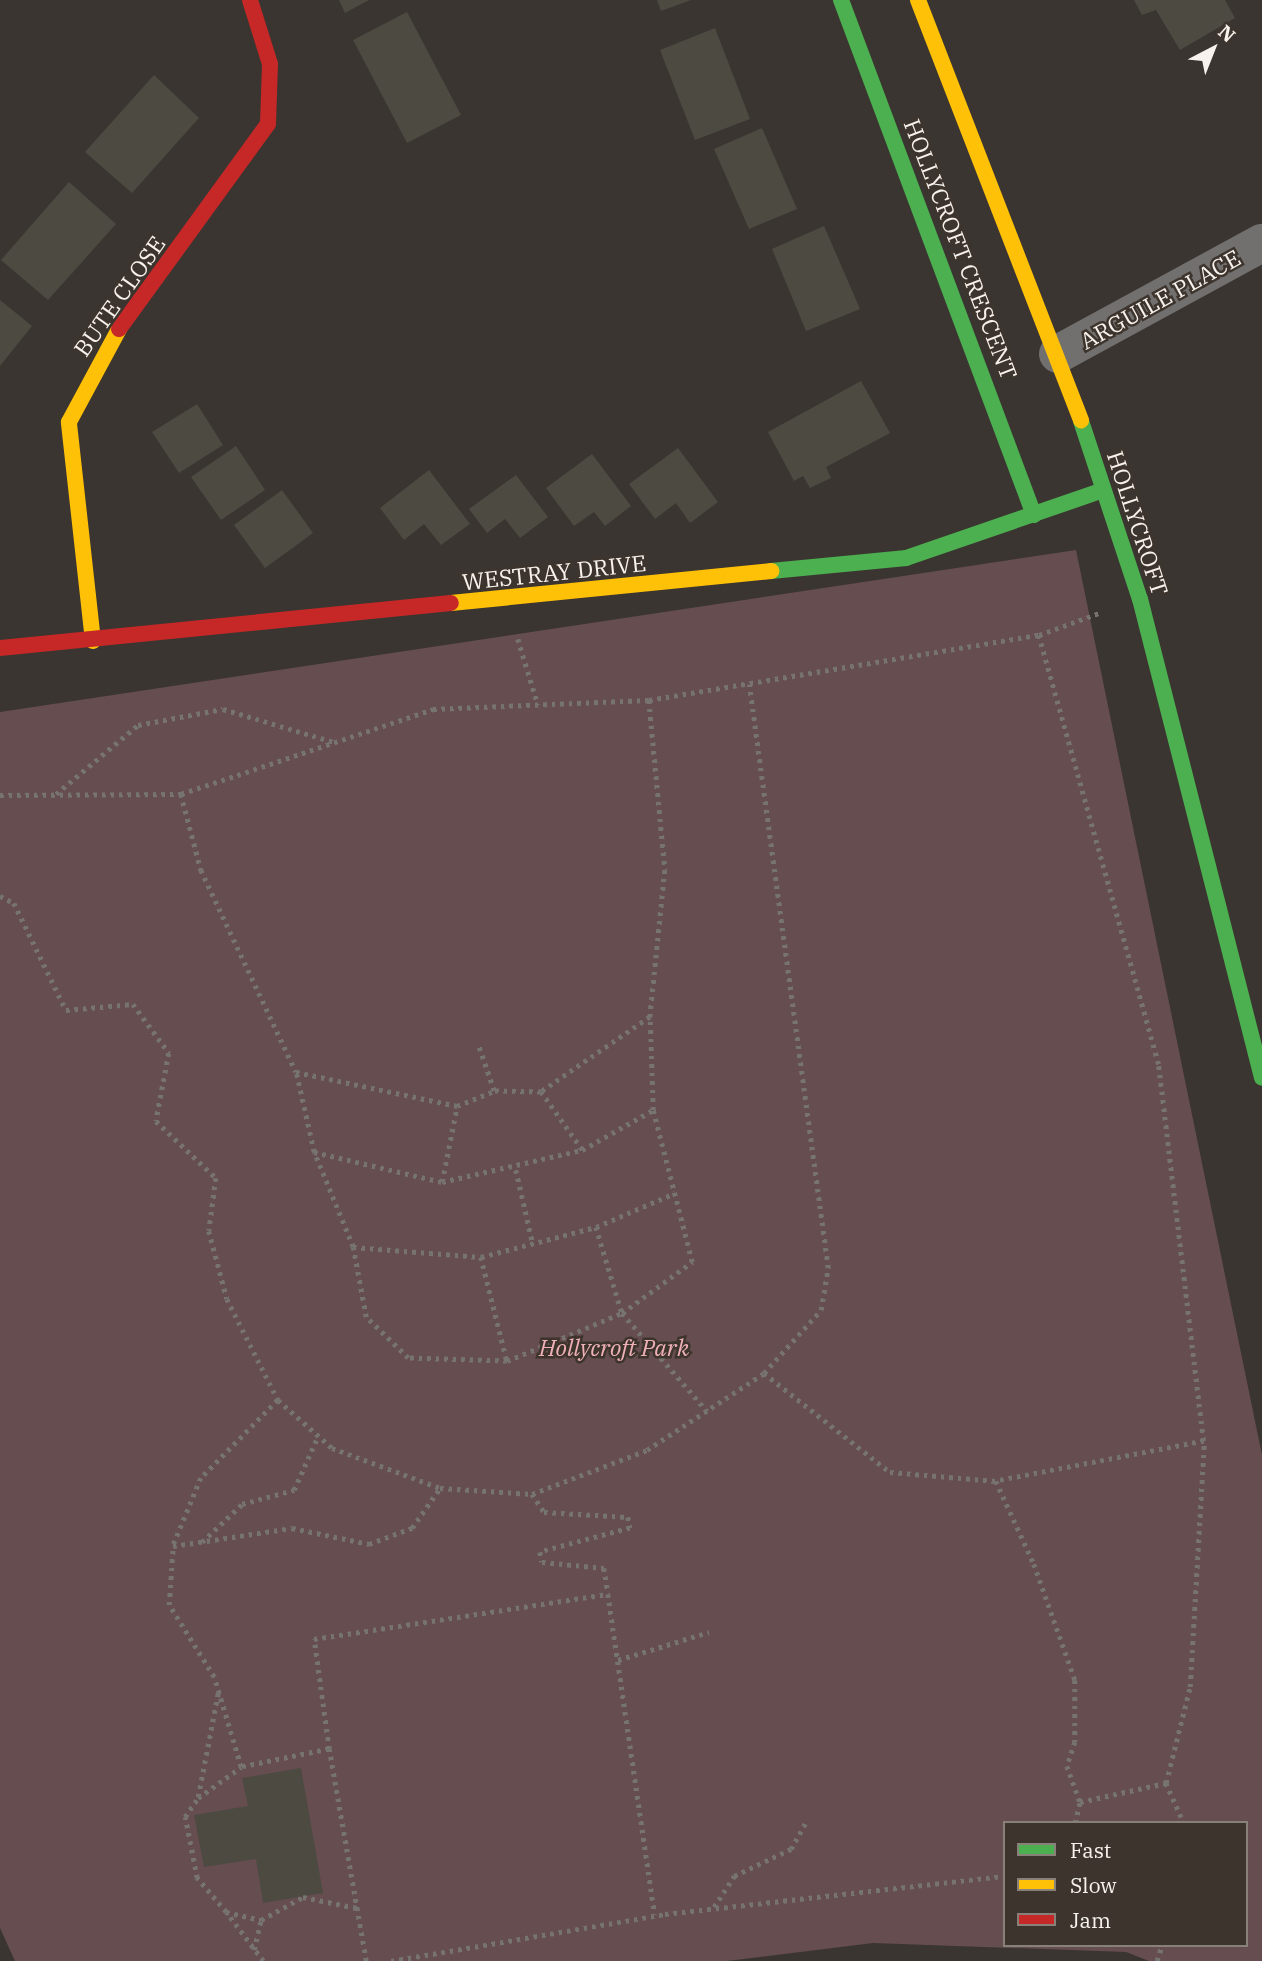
<!DOCTYPE html>
<html>
<head>
<meta charset="utf-8">
<style>
  body { margin:0 }
  #map { position:relative; width:1262px; height:1961px; overflow:hidden; background:#3a3530; font-family:"IBM Plex Serif",serif }
  div>[style] { position:absolute }
  [style*='--x'] { left:calc(var(--x)*1px); top:calc(var(--y)*1px); width:calc(var(--w)*1px); rotate:calc(var(--a)*1deg) }
  .green>* { inset:0; background:#664d4f }
  .building>* { inset:0; background:#4d4a42 }
  .path>* { height:4.5px; margin-top:-2.25px; transform-origin:0; background:repeating-linear-gradient(90deg,#767371 0 3.5px,transparent 0 8.5px) }
  .street>* { height:38px; margin:-19px; padding:0 19px; transform-origin:19px; border-radius:19px; background:#72706f }
  .fast>* { height:16px; margin:-8px; padding:0 8px; transform-origin:8px; border-radius:8px; background:#4caf50 }
  .slow>* { height:16px; margin:-8px; padding:0 8px; transform-origin:8px; border-radius:8px; background:#ffc107 }
  .jam>* { height:16px; margin:-8px; padding:0 8px; transform-origin:8px; border-radius:8px; background:#c62828 }
  span { translate:-50% -50%; white-space:nowrap; text-align:center; line-height:1.15; -webkit-text-stroke:5px #3d352d; paint-order:stroke }
  .street-label { font-size:23px; color:#f7f2ed }
  .park-label { font-size:23px; color:#f0b0b8; font-style:italic }
  .legend { position:absolute; left:1003px; top:1821px; width:245px; height:126px; box-sizing:border-box; background:#3d352d; border:2px solid #87817a; margin:0; padding:9px 12px; list-style:none; font-size:21px; color:#f7f2ed }
  .legend li { display:flex; align-items:center; gap:14px; height:35px }
  .legend b { width:35px; border:2px solid #87817a }
  .north { position:absolute; left:1178px; top:14px; width:70px; height:70px; -webkit-text-stroke:5px #3d352d; paint-order:stroke; rotate:42deg; font-size:19px; font-weight:700; line-height:28px; text-align:center; color:#f7f2ed }
  .north::after { content:''; display:block; margin:auto; width:24px; height:32px; background:#f7f2ed; clip-path:polygon(50% 0,100% 100%,50% 72%,0 100%) }
</style>
</head>
<body>
<div id="map">
  <div class="green">
    <div style="clip-path:polygon(evenodd,1076px 550px,1262px 1455px,1262px 1961px,1149px 1961px,1126px 1952px,873px 1943px,727px 1961px,15px 1961px,0 1928px,0 712px,1076px 550px,1005px 1823px,1246px 1823px,1246px 1945px,1005px 1945px,1005px 1823px)"></div>
  </div>
  <div class="building">
    <div style="clip-path:polygon(339px 0,369px 0,345px 13px)"></div>
    <div style="clip-path:polygon(657px 0,691px 0,661px 11px)"></div>
    <div style="clip-path:polygon(1134px 0,1225px 0,1235px 18px,1180px 50px,1156px 10px,1142px 15px)"></div>
    <div style="clip-path:polygon(407px 12px,461px 115px,407px 143px,353px 40px)"></div>
    <div style="clip-path:polygon(715px 28px,750px 119px,695px 140px,660px 50px)"></div>
    <div style="clip-path:polygon(154px 75px,199px 118px,132px 193px,85px 152px)"></div>
    <div style="clip-path:polygon(762px 128px,797px 209px,749px 229px,714px 149px)"></div>
    <div style="clip-path:polygon(69px 182px,116px 224px,48px 300px,1px 260px)"></div>
    <div style="clip-path:polygon(824px 226px,860px 309px,806px 331px,772px 249px)"></div>
    <div style="clip-path:polygon(0 300px,32px 326px,0 366px)"></div>
    <div style="clip-path:polygon(861px 381px,890px 433px,826px 467px,831px 478px,810px 488px,803px 476px,794px 481px,768px 432px)"></div>
    <div style="clip-path:polygon(197px 404px,223px 445px,179px 473px,152px 432px)"></div>
    <div style="clip-path:polygon(236px 446px,265px 490px,221px 520px,191px 477px)"></div>
    <div style="clip-path:polygon(678px 448px,718px 502px,690px 523px,676px 503px,655px 519px,629px 484px)"></div>
    <div style="clip-path:polygon(592px 454px,631px 506px,605px 526px,594px 512px,574px 526px,546px 488px)"></div>
    <div style="clip-path:polygon(429px 470px,470px 524px,441px 545px,424px 524px,404px 540px,380px 508px)"></div>
    <div style="clip-path:polygon(516px 475px,548px 517px,520px 538px,505px 519px,487px 533px,469px 509px)"></div>
    <div style="clip-path:polygon(282px 490px,313px 533px,265px 568px,234px 525px)"></div>
    <div style="clip-path:polygon(301px 1768px,323px 1893px,263px 1903px,256px 1859px,204px 1867px,194px 1815px,248px 1806px,242px 1778px)"></div>
  </div>
  <div class="path">
    <div style="--x:1039;--y:635;--w:64;--a:-20.1"></div>
    <div style="--x:518;--y:639;--w:69;--a:73.1"></div>
    <div style="--x:649;--y:700;--w:395;--a:-9.5"></div>
    <div style="--x:1039;--y:635;--w:447;--a:74.4"></div>
    <div style="--x:1159;--y:1066;--w:378;--a:83.2"></div>
    <div style="--x:1204;--y:1441;--w:212;--a:169.1"></div>
    <div style="--x:996;--y:1481;--w:91;--a:65.4"></div>
    <div style="--x:1034;--y:1564;--w:123;--a:70.5"></div>
    <div style="--x:1075;--y:1680;--w:62;--a:90"></div>
    <div style="--x:1075;--y:1742;--w:25;--a:108"></div>
    <div style="--x:1067;--y:1766;--w:38;--a:70"></div>
    <div style="--x:56;--y:794;--w:107;--a:-40.1"></div>
    <div style="--x:138;--y:725;--w:86;--a:-10.7"></div>
    <div style="--x:223;--y:709;--w:116;--a:16.6"></div>
    <div style="--x:181;--y:794;--w:79;--a:75.3"></div>
    <div style="--x:201;--y:870;--w:223;--a:64.8"></div>
    <div style="--x:0;--y:795;--w:181;--a:-0.3"></div>
    <div style="--x:181;--y:794;--w:266;--a:-18.6"></div>
    <div style="--x:433;--y:709;--w:216;--a:-2.4"></div>
    <div style="--x:649;--y:700;--w:171;--a:84.6"></div>
    <div style="--x:665;--y:870;--w:148;--a:95.8"></div>
    <div style="--x:650;--y:1017;--w:132;--a:145.5"></div>
    <div style="--x:541;--y:1092;--w:47;--a:-178.8"></div>
    <div style="--x:494;--y:1091;--w:50;--a:-108.8"></div>
    <div style="--x:0;--y:896;--w:16;--a:27"></div>
    <div style="--x:14;--y:903;--w:119;--a:64.1"></div>
    <div style="--x:66;--y:1010;--w:67;--a:-5.1"></div>
    <div style="--x:133;--y:1004;--w:61;--a:53.7"></div>
    <div style="--x:169;--y:1053;--w:69;--a:100.8"></div>
    <div style="--x:156;--y:1121;--w:83;--a:43.5"></div>
    <div style="--x:216;--y:1178;--w:53;--a:97.5"></div>
    <div style="--x:209;--y:1231;--w:70;--a:75.2"></div>
    <div style="--x:227;--y:1299;--w:113;--a:63.2"></div>
    <div style="--x:278;--y:1400;--w:110;--a:134.6"></div>
    <div style="--x:201;--y:1478;--w:74;--a:112.4"></div>
    <div style="--x:582;--y:1150;--w:81;--a:-29.4"></div>
    <div style="--x:314;--y:1152;--w:131;--a:13.2"></div>
    <div style="--x:442;--y:1182;--w:77;--a:-78.8"></div>
    <div style="--x:457;--y:1106;--w:40;--a:-22"></div>
    <div style="--x:516;--y:1170;--w:76;--a:77.1"></div>
    <div style="--x:442;--y:1182;--w:144;--a:-12.9"></div>
    <div style="--x:582;--y:1150;--w:71;--a:-125.3"></div>
    <div style="--x:596;--y:1227;--w:86;--a:-23.3"></div>
    <div style="--x:353;--y:1247;--w:103;--a:-112.3"></div>
    <div style="--x:314;--y:1152;--w:82;--a:-102.7"></div>
    <div style="--x:296;--y:1072;--w:165;--a:11.9"></div>
    <div style="--x:481;--y:1257;--w:107;--a:76"></div>
    <div style="--x:507;--y:1361;--w:125;--a:-22.7"></div>
    <div style="--x:622;--y:1313;--w:87;--a:-36.1"></div>
    <div style="--x:692;--y:1262;--w:157;--a:-104.4"></div>
    <div style="--x:653;--y:1110;--w:92;--a:-91.9"></div>
    <div style="--x:507;--y:1361;--w:99;--a:-178.3"></div>
    <div style="--x:408;--y:1358;--w:59;--a:-135.7"></div>
    <div style="--x:366;--y:1317;--w:71;--a:-100.5"></div>
    <div style="--x:353;--y:1247;--w:128;--a:4.5"></div>
    <div style="--x:481;--y:1257;--w:119;--a:-14.6"></div>
    <div style="--x:596;--y:1227;--w:90;--a:73.2"></div>
    <div style="--x:622;--y:1313;--w:130;--a:49.1"></div>
    <div style="--x:764;--y:1373;--w:160;--a:38.2"></div>
    <div style="--x:890;--y:1472;--w:106;--a:4.9"></div>
    <div style="--x:278;--y:1400;--w:72;--a:41.6"></div>
    <div style="--x:332;--y:1448;--w:115;--a:20.3"></div>
    <div style="--x:440;--y:1488;--w:92;--a:3.7"></div>
    <div style="--x:532;--y:1494;--w:123;--a:-20.9"></div>
    <div style="--x:647;--y:1450;--w:140;--a:-33.3"></div>
    <div style="--x:764;--y:1373;--w:85;--a:-47.9"></div>
    <div style="--x:821;--y:1310;--w:43;--a:-80.5"></div>
    <div style="--x:828;--y:1268;--w:589;--a:-97.7"></div>
    <div style="--x:532;--y:1494;--w:22;--a:56"></div>
    <div style="--x:544;--y:1512;--w:84;--a:3.4"></div>
    <div style="--x:628;--y:1517;--w:11;--a:80"></div>
    <div style="--x:630;--y:1528;--w:93;--a:165.1"></div>
    <div style="--x:540;--y:1552;--w:10;--a:79"></div>
    <div style="--x:542;--y:1562;--w:62;--a:5.5"></div>
    <div style="--x:604;--y:1568;--w:26;--a:81"></div>
    <div style="--x:202;--y:1542;--w:55;--a:-43.5"></div>
    <div style="--x:242;--y:1504;--w:54;--a:-15.1"></div>
    <div style="--x:294;--y:1490;--w:59;--a:-66"></div>
    <div style="--x:618;--y:1660;--w:95;--a:-17.1"></div>
    <div style="--x:329;--y:1749;--w:111;--a:-97.8"></div>
    <div style="--x:314;--y:1639;--w:297;--a:-8.7"></div>
    <div style="--x:608;--y:1594;--w:324;--a:81.7"></div>
    <div style="--x:1166;--y:1783;--w:99;--a:-76"></div>
    <div style="--x:1190;--y:1687;--w:246;--a:-86.7"></div>
    <div style="--x:198;--y:1797;--w:106;--a:-79.1"></div>
    <div style="--x:1075;--y:1823;--w:22;--a:-77"></div>
    <div style="--x:1080;--y:1802;--w:88;--a:-12.5"></div>
    <div style="--x:1166;--y:1783;--w:44;--a:65.8"></div>
    <div style="--x:714;--y:1907;--w:37;--a:-57"></div>
    <div style="--x:734;--y:1876;--w:63;--a:-25.3"></div>
    <div style="--x:791;--y:1849;--w:31;--a:-61"></div>
    <div style="--x:226;--y:1912;--w:45;--a:-130.5"></div>
    <div style="--x:197;--y:1878;--w:62;--a:-101.1"></div>
    <div style="--x:185;--y:1817;--w:23;--a:-56"></div>
    <div style="--x:198;--y:1798;--w:53;--a:-35.8"></div>
    <div style="--x:254;--y:1950;--w:31;--a:-77"></div>
    <div style="--x:263;--y:1961;--w:61;--a:-127.1"></div>
    <div style="--x:226;--y:1912;--w:36;--a:13"></div>
    <div style="--x:261;--y:1920;--w:48;--a:-28.7"></div>
    <div style="--x:303;--y:1897;--w:55;--a:11.5"></div>
    <div style="--x:366;--y:1961;--w:215;--a:-99.9"></div>
    <div style="--x:329;--y:1749;--w:90;--a:168.4"></div>
    <div style="--x:241;--y:1767;--w:94;--a:-106.7"></div>
    <div style="--x:214;--y:1677;--w:85;--a:-122"></div>
    <div style="--x:169;--y:1605;--w:59;--a:-86.1"></div>
    <div style="--x:173;--y:1546;--w:120;--a:-8.6"></div>
    <div style="--x:292;--y:1528;--w:79;--a:11.7"></div>
    <div style="--x:369;--y:1544;--w:46;--a:-20.4"></div>
    <div style="--x:412;--y:1528;--w:49;--a:-55"></div>
    <div style="--x:391;--y:1961;--w:278;--a:-9.7"></div>
    <div style="--x:665;--y:1914;--w:342;--a:-6.4"></div>
    <div style="--x:1157;--y:1961;--w:17;--a:-73"></div>
  </div>
  <div class="street">
    <div style="--x:1058;--y:354;--w:232;--a:-28.6"></div>
  </div>
  <div class="fast">
    <div style="--x:841;--y:0;--w:550;--a:69.46"></div>
    <div style="--x:1081;--y:421;--w:188;--a:71.7"></div>
    <div style="--x:1140;--y:599;--w:494;--a:75.7"></div>
    <div style="--x:771;--y:571;--w:136;--a:-5.5"></div>
    <div style="--x:906;--y:558;--w:208;--a:-19"></div>
  </div>
  <div class="slow">
    <div style="--x:918;--y:0;--w:451;--a:68.8"></div>
    <div style="--x:451;--y:603;--w:322;--a:-5.7"></div>
    <div style="--x:93;--y:641;--w:220;--a:-96.3"></div>
    <div style="--x:69;--y:422;--w:106;--a:-61.7"></div>
  </div>
  <div class="jam">
    <div style="--x:119;--y:329;--w:253;--a:-54"></div>
    <div style="--x:268;--y:124;--w:60;--a:-88.1"></div>
    <div style="--x:270;--y:64;--w:67;--a:-107.4"></div>
    <div style="--x:0;--y:648;--w:453;--a:-5.7"></div>
  </div>
  <div class="street-label">
    <span style="left:961px;top:249px;rotate:69deg">HOLLYCROFT CRESCENT</span>
    <span style="left:119px;top:296px;rotate:-55deg">BUTE CLOSE</span>
    <span style="left:1160px;top:299px;rotate:-29deg">ARGUILE PLACE</span>
    <span style="left:1138px;top:523px;rotate:72deg">HOLLYCROFT</span>
    <span style="left:554px;top:572px;rotate:-6deg">WESTRAY DRIVE</span>
  </div>
  <div class="park-label">
    <span style="left:614px;top:1347px">Hollycroft Park</span>
  </div>
  <ul class="legend">
  <li><b style="height:9px;background:#4caf50"></b>Fast</li>
  <li><b style="height:9px;background:#ffc107"></b>Slow</li>
  <li><b style="height:9px;background:#c62828"></b>Jam</li>
  </ul>
  <div class="north">N</div>
</div>
</body>
</html>
